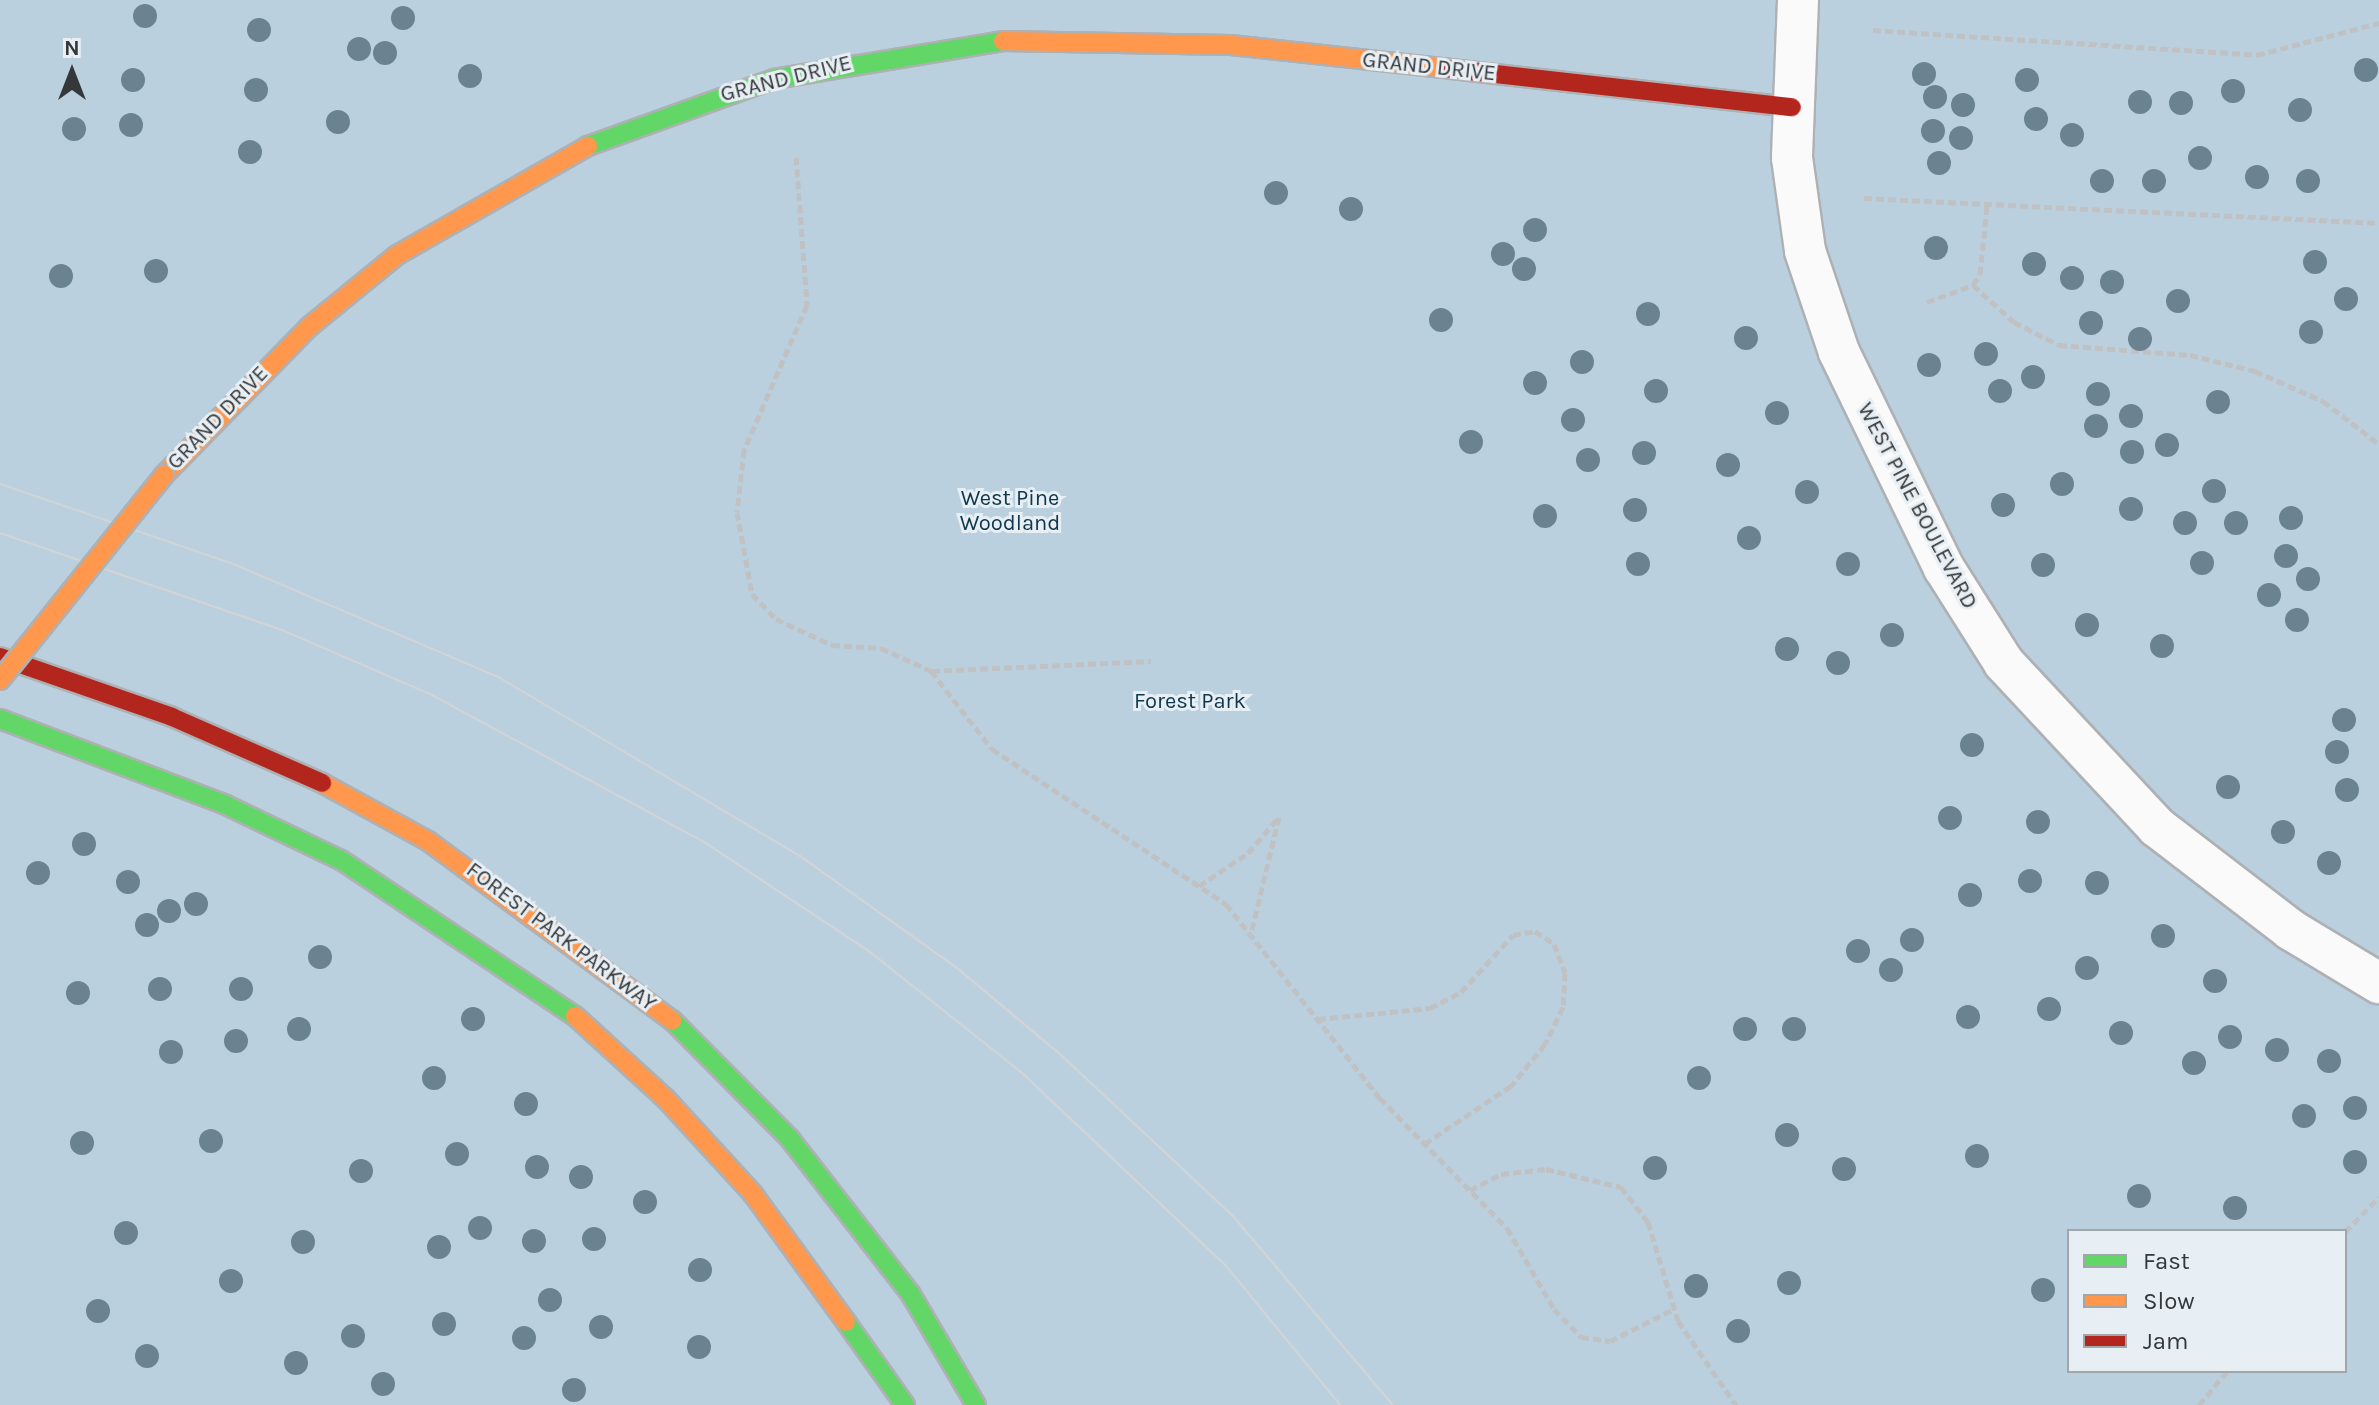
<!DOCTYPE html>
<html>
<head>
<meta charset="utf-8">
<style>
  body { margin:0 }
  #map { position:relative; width:2379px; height:1405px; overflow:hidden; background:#dde1e4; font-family:Karla,sans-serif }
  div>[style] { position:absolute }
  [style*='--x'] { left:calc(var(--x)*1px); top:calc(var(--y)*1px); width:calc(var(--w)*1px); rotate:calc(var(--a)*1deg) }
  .green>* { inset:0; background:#bbd0df }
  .path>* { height:5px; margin-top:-2.5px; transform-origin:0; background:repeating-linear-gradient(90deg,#bfc1c3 0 8px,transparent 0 12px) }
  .roads { filter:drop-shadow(2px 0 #aeb1b4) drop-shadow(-2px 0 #aeb1b4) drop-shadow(0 2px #aeb1b4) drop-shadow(0 -2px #aeb1b4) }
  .street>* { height:40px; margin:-20px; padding:0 20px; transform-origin:20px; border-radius:20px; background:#fafafb }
  .fast>* { height:18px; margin:-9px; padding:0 9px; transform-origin:9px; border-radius:9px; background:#63d668 }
  .slow>* { height:18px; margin:-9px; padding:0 9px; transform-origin:9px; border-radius:9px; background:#ff974d }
  .jam>* { height:18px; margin:-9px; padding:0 9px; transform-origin:9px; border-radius:9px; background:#b3261e }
  .tram>* { height:2px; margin:-1px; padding:0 1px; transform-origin:1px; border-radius:1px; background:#d3d4d5 }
  .bridges { filter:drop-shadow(2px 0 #aeb1b4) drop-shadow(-2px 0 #aeb1b4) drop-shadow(0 2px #aeb1b4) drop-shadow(0 -2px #aeb1b4) }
  .slow-bridge>* { height:18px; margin:-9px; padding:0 9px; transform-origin:9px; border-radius:9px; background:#ff974d }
  .trees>* { width:24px; height:24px; margin:-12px; border-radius:50%; background:#6b8390 }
  span { translate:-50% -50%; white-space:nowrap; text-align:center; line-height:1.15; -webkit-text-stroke:6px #e7eff4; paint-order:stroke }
  .street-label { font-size:22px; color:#35383a }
  .park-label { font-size:22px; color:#0e364c }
  .legend { position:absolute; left:2067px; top:1229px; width:280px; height:144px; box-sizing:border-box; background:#e7eff4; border:2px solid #a0a6aa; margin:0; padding:10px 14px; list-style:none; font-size:24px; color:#35383a }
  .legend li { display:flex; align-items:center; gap:16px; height:40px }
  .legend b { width:40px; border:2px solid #a0a6aa }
  .north { position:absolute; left:32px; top:32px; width:80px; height:80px; -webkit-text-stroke:6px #e7eff4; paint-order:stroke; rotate:0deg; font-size:22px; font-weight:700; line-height:32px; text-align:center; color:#35383a }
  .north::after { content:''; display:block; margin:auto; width:28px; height:36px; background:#35383a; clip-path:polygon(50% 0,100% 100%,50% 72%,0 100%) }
</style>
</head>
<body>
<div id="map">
  <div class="green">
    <div style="clip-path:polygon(evenodd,0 0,2379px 0,2379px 1405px,0 1405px,0 0,2069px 1231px,2345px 1231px,2345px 1371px,2069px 1371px,2069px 1231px)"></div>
  </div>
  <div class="path">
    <div style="--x:1873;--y:30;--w:385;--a:3.7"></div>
    <div style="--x:2257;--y:55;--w:126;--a:-14.7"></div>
    <div style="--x:796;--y:157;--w:148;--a:85.7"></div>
    <div style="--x:807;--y:305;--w:158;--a:113.5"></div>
    <div style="--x:744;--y:450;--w:62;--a:96.4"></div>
    <div style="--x:737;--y:512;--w:83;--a:79.6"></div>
    <div style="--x:752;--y:594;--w:35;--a:46"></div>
    <div style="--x:776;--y:619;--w:62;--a:24.9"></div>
    <div style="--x:832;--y:645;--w:49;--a:3.5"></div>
    <div style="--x:881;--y:648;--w:55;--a:24.7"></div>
    <div style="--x:931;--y:671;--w:99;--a:52"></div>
    <div style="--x:992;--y:749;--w:281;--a:33.5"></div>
    <div style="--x:1226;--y:904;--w:248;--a:51.6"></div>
    <div style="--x:1380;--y:1098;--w:182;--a:45.7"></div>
    <div style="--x:1507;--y:1228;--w:94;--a:59.9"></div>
    <div style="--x:1554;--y:1309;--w:39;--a:46"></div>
    <div style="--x:1581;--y:1337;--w:29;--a:8"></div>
    <div style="--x:1610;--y:1341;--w:72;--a:-26.6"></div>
    <div style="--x:1864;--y:198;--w:516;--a:2.78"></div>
    <div style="--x:1973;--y:285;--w:55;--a:42.1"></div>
    <div style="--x:2014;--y:322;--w:51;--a:27.1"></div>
    <div style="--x:2059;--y:345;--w:131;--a:4.4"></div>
    <div style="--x:2190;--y:355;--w:67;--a:13.8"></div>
    <div style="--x:2255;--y:371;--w:74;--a:23.8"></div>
    <div style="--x:2323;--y:401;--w:71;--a:37.5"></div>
    <div style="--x:1927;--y:302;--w:49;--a:-20.3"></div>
    <div style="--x:1973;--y:285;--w:13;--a:-58"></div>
    <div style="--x:1980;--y:274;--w:68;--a:-84.1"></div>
    <div style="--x:932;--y:671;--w:219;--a:-2.6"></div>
    <div style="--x:1199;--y:886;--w:59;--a:-34"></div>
    <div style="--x:1248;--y:853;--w:48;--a:-49.3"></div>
    <div style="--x:1279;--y:817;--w:120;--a:103.5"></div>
    <div style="--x:1318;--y:1019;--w:113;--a:-5.6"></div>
    <div style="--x:1430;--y:1008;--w:35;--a:-27"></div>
    <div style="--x:1461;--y:992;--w:77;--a:-47.6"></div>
    <div style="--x:1513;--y:935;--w:22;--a:-10"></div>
    <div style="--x:1535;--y:931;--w:23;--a:34"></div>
    <div style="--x:1554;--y:944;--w:31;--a:69"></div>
    <div style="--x:1565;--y:973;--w:34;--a:93"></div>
    <div style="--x:1563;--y:1007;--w:41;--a:115.9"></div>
    <div style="--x:1545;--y:1044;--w:54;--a:129"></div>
    <div style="--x:1511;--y:1086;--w:106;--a:146.2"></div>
    <div style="--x:1470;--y:1190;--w:35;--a:-27"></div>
    <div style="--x:1501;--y:1174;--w:45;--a:-6.3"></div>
    <div style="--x:1546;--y:1169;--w:77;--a:13.5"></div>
    <div style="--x:1621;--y:1187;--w:44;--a:52.4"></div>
    <div style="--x:1648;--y:1222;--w:103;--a:73.1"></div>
    <div style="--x:1678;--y:1321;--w:102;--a:55.4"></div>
    <div style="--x:2345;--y:1232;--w:49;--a:-45.8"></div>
    <div style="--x:2199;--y:1405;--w:44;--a:-50.5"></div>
  </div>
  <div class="roads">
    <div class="street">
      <div style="--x:1798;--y:0;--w:158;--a:92.2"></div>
      <div style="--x:1792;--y:158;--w:94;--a:82"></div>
      <div style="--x:1805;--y:251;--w:107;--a:71.4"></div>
      <div style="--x:1839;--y:352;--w:240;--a:64.1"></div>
      <div style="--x:1944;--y:568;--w:112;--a:57.7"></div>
      <div style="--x:2004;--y:663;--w:224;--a:47"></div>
      <div style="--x:2157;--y:827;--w:169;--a:37.5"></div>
      <div style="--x:2291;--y:930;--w:103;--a:31.1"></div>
    </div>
    <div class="fast">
      <div style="--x:588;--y:146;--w:198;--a:-19.8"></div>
      <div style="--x:774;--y:79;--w:232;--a:-9.4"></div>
      <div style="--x:0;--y:719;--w:242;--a:20.8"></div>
      <div style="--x:226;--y:805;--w:127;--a:25.6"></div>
      <div style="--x:341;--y:860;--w:281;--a:33.7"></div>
      <div style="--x:672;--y:1020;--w:168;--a:45.2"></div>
      <div style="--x:790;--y:1139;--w:195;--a:52.1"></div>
      <div style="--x:910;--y:1293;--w:130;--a:59.5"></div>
      <div style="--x:846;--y:1322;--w:102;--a:54.6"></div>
    </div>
    <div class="slow">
      <div style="--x:1003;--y:41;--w:228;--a:1"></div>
      <div style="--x:1231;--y:45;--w:221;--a:6.2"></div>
      <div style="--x:164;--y:475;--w:209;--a:-45.6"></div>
      <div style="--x:310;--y:326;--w:112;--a:-39.2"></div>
      <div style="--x:397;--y:255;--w:220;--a:-29.7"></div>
      <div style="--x:322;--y:783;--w:121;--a:28.7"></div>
      <div style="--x:428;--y:841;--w:303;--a:36.3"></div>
      <div style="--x:575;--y:1016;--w:123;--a:42.4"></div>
      <div style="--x:666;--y:1099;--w:129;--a:47.5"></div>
      <div style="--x:753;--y:1194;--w:158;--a:54"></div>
    </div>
    <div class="jam">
      <div style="--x:1451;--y:69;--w:343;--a:6.4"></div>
      <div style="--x:0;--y:657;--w:182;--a:19.2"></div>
      <div style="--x:172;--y:717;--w:164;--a:23.7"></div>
    </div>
  </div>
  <div class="tram">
    <div style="--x:0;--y:484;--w:244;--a:18.9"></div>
    <div style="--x:231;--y:563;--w:293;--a:23.1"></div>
    <div style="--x:500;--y:678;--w:349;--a:30.7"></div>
    <div style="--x:800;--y:856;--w:193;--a:35.5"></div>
    <div style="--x:957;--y:968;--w:136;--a:39.9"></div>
    <div style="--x:1061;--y:1055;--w:236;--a:43.1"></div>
    <div style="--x:1233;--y:1216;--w:248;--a:49.8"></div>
    <div style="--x:0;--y:533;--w:298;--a:19"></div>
    <div style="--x:282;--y:630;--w:163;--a:23.4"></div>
    <div style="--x:432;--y:695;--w:309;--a:28.4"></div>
    <div style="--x:704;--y:842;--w:199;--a:33.5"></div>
    <div style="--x:870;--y:952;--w:193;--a:38.5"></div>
    <div style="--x:1021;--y:1072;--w:282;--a:43.4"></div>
    <div style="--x:1226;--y:1266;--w:180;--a:50.6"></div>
  </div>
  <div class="bridges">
    <div class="slow-bridge">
      <div style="--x:0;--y:680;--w:263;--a:-51.3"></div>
    </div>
  </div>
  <div class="trees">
    <div style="left:145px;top:16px"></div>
    <div style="left:403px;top:18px"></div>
    <div style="left:259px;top:30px"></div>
    <div style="left:359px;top:49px"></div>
    <div style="left:385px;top:53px"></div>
    <div style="left:2366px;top:70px"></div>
    <div style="left:1924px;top:74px"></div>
    <div style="left:470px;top:76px"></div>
    <div style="left:133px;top:80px"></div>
    <div style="left:2027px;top:80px"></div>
    <div style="left:256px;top:90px"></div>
    <div style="left:2233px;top:91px"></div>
    <div style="left:1935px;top:97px"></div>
    <div style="left:2140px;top:102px"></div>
    <div style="left:2181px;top:103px"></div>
    <div style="left:1963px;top:105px"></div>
    <div style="left:2300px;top:110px"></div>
    <div style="left:2036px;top:119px"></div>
    <div style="left:338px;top:122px"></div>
    <div style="left:131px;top:125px"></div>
    <div style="left:74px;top:129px"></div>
    <div style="left:1933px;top:131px"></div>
    <div style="left:2072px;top:135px"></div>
    <div style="left:1961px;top:138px"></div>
    <div style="left:250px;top:152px"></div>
    <div style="left:2200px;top:158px"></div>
    <div style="left:1939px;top:163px"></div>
    <div style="left:2257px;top:177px"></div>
    <div style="left:2102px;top:181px"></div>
    <div style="left:2154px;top:181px"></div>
    <div style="left:2308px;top:181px"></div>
    <div style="left:1276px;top:193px"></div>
    <div style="left:1351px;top:209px"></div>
    <div style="left:1535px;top:230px"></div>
    <div style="left:1936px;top:248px"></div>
    <div style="left:1503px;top:254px"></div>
    <div style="left:2315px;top:262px"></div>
    <div style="left:2034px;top:264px"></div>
    <div style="left:1524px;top:269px"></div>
    <div style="left:156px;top:271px"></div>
    <div style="left:61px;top:276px"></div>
    <div style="left:2072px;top:278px"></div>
    <div style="left:2112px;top:282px"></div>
    <div style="left:2346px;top:299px"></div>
    <div style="left:2178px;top:301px"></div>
    <div style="left:1648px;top:314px"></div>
    <div style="left:1441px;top:320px"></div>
    <div style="left:2091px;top:323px"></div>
    <div style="left:2311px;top:332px"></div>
    <div style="left:1746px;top:338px"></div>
    <div style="left:2140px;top:339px"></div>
    <div style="left:1986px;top:354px"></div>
    <div style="left:1582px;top:362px"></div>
    <div style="left:1929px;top:365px"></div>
    <div style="left:2033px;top:377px"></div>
    <div style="left:1535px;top:383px"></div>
    <div style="left:1656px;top:391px"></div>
    <div style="left:2000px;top:391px"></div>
    <div style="left:2098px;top:394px"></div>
    <div style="left:2218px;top:402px"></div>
    <div style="left:1777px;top:413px"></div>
    <div style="left:2131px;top:416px"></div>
    <div style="left:1573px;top:420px"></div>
    <div style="left:2096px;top:426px"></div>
    <div style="left:1471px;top:442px"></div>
    <div style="left:2167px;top:445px"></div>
    <div style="left:2132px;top:452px"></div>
    <div style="left:1644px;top:453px"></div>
    <div style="left:1588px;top:460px"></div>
    <div style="left:1728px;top:465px"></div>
    <div style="left:2062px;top:484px"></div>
    <div style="left:2214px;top:491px"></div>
    <div style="left:1807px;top:492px"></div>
    <div style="left:2003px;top:505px"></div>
    <div style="left:2131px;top:509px"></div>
    <div style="left:1635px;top:510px"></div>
    <div style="left:1545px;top:516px"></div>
    <div style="left:2291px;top:518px"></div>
    <div style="left:2185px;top:523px"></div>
    <div style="left:2236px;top:523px"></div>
    <div style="left:1749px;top:538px"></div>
    <div style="left:2286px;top:556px"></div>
    <div style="left:2202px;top:563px"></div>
    <div style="left:1638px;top:564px"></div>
    <div style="left:1848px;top:564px"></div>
    <div style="left:2043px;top:565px"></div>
    <div style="left:2308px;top:579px"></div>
    <div style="left:2269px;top:595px"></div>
    <div style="left:2297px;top:620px"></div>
    <div style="left:2087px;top:625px"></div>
    <div style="left:1892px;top:635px"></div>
    <div style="left:2162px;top:646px"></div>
    <div style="left:1787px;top:649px"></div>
    <div style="left:1838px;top:663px"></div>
    <div style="left:2344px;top:720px"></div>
    <div style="left:1972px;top:745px"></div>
    <div style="left:2337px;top:752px"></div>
    <div style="left:2228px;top:787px"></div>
    <div style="left:2347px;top:790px"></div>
    <div style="left:1950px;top:818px"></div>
    <div style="left:2038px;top:822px"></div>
    <div style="left:2283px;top:832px"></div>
    <div style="left:84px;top:844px"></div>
    <div style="left:2329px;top:863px"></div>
    <div style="left:38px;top:873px"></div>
    <div style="left:2030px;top:881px"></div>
    <div style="left:128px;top:882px"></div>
    <div style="left:2097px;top:883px"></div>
    <div style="left:1970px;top:895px"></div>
    <div style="left:196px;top:904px"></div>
    <div style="left:169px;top:911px"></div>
    <div style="left:147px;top:925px"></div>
    <div style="left:2163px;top:936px"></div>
    <div style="left:1912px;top:940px"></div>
    <div style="left:1858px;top:951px"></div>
    <div style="left:320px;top:957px"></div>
    <div style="left:2087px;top:968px"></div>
    <div style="left:1891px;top:970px"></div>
    <div style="left:2215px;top:981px"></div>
    <div style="left:160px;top:989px"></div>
    <div style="left:241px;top:989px"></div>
    <div style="left:78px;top:993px"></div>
    <div style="left:2049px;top:1009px"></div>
    <div style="left:1968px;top:1017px"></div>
    <div style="left:473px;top:1019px"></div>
    <div style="left:299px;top:1029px"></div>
    <div style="left:1745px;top:1029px"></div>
    <div style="left:1794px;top:1029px"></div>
    <div style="left:2121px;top:1033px"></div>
    <div style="left:2230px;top:1037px"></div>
    <div style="left:236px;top:1041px"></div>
    <div style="left:2277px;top:1050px"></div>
    <div style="left:171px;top:1052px"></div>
    <div style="left:2329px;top:1061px"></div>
    <div style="left:2194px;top:1063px"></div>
    <div style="left:434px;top:1078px"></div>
    <div style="left:1699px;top:1078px"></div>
    <div style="left:526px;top:1104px"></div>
    <div style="left:2355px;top:1108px"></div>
    <div style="left:2304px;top:1116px"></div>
    <div style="left:1787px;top:1135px"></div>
    <div style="left:211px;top:1141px"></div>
    <div style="left:82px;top:1143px"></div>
    <div style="left:457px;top:1154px"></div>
    <div style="left:1977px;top:1156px"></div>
    <div style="left:2355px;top:1162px"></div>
    <div style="left:537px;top:1167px"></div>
    <div style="left:1655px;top:1168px"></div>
    <div style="left:1844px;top:1169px"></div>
    <div style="left:361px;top:1171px"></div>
    <div style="left:581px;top:1177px"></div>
    <div style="left:2139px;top:1196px"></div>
    <div style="left:645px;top:1202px"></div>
    <div style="left:2235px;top:1208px"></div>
    <div style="left:480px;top:1228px"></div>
    <div style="left:126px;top:1233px"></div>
    <div style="left:594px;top:1239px"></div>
    <div style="left:534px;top:1241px"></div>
    <div style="left:303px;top:1242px"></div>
    <div style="left:439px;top:1247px"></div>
    <div style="left:700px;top:1270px"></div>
    <div style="left:231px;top:1281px"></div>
    <div style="left:1789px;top:1283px"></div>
    <div style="left:1696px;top:1286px"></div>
    <div style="left:2043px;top:1290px"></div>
    <div style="left:550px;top:1300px"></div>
    <div style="left:98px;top:1311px"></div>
    <div style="left:444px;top:1324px"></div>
    <div style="left:601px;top:1327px"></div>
    <div style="left:1738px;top:1331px"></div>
    <div style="left:353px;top:1336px"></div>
    <div style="left:524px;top:1338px"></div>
    <div style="left:699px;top:1347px"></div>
    <div style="left:147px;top:1356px"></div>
    <div style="left:296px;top:1363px"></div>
    <div style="left:383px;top:1384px"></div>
    <div style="left:574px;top:1390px"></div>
  </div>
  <div class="street-label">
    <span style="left:1429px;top:67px;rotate:6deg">GRAND DRIVE</span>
    <span style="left:786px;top:79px;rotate:-14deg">GRAND DRIVE</span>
    <span style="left:218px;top:418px;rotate:-46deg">GRAND DRIVE</span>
    <span style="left:1917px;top:506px;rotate:62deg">WEST PINE BOULEVARD</span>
    <span style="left:561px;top:937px;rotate:37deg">FOREST PARK PARKWAY</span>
  </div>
  <div class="park-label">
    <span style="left:1010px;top:511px">West Pine<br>Woodland</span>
    <span style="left:1190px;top:702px">Forest Park</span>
  </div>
  <ul class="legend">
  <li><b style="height:10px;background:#63d668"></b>Fast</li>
  <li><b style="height:10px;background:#ff974d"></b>Slow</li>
  <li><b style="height:10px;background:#b3261e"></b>Jam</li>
  </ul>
  <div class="north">N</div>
</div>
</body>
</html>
